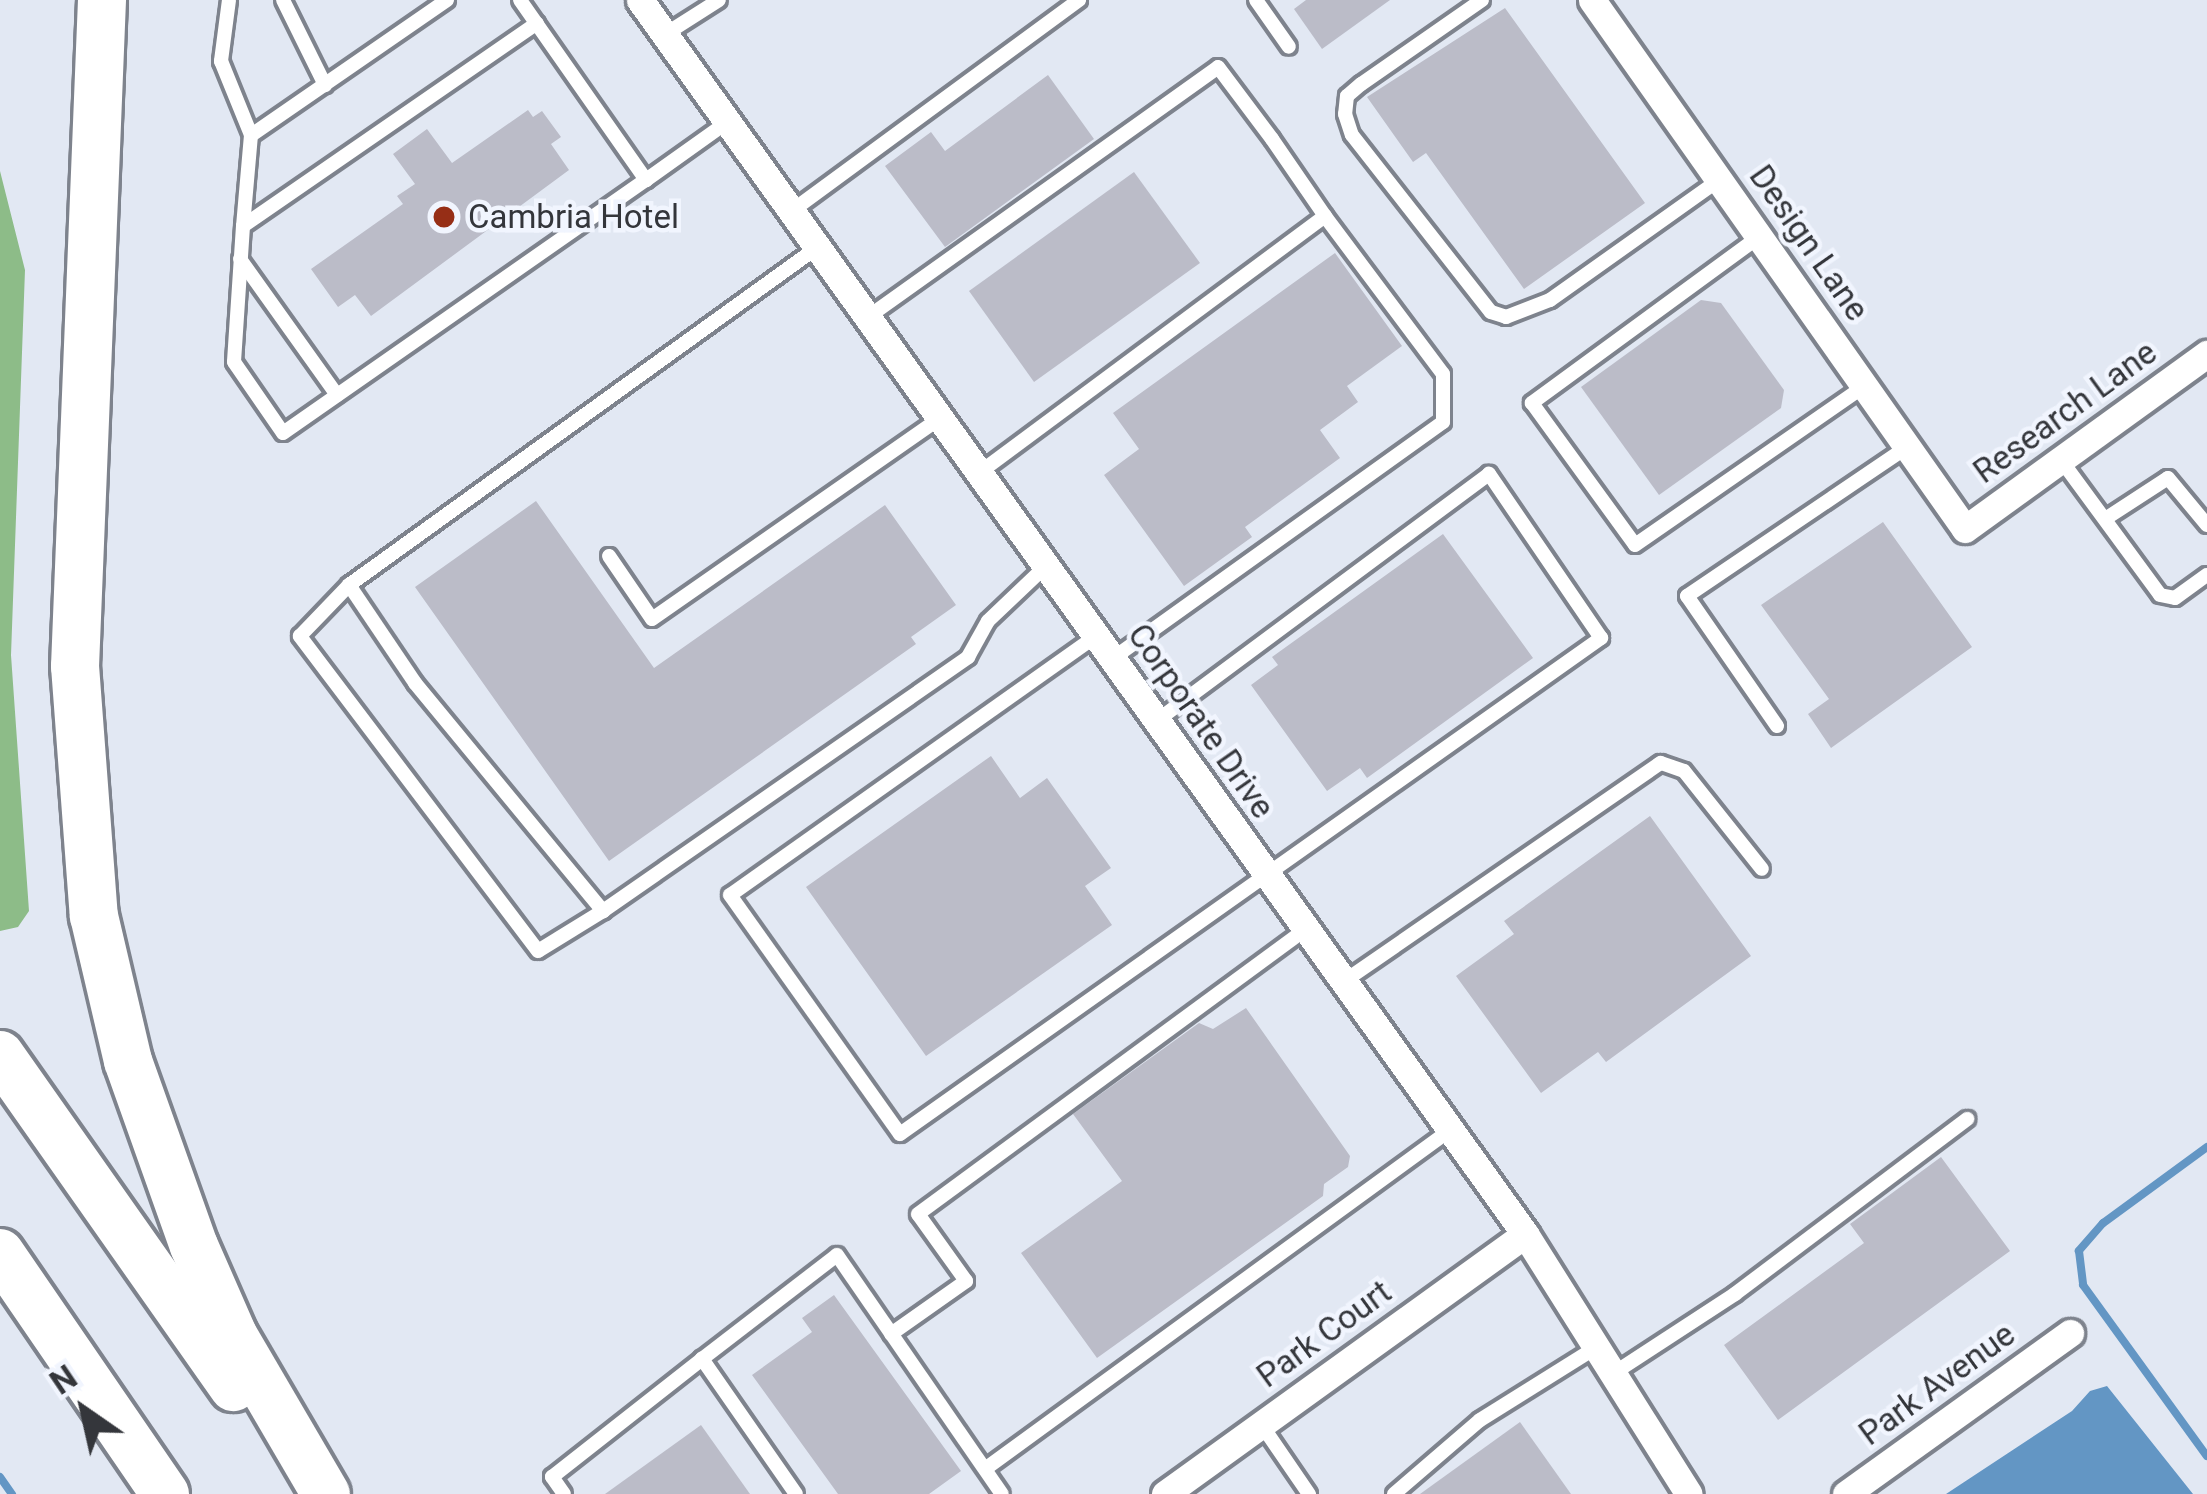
<!DOCTYPE html>
<html>
<head>
<meta charset="utf-8">
<style>
  body { margin:0 }
  #map { position:relative; width:2207px; height:1494px; overflow:hidden; background:#e2e8f3; font-family:Roboto,sans-serif }
  div>[style] { position:absolute }
  [style*='--x'] { left:calc(var(--x)*1px); top:calc(var(--y)*1px); width:calc(var(--w)*1px); rotate:calc(var(--a)*1deg) }
  .forest>* { inset:0; background:#8dbc88 }
  .water>* { inset:0; background:#6396c4 }
  .stream>* { height:8px; margin:-4px; padding:0 4px; transform-origin:4px; border-radius:4px; background:#6396c4 }
  .building>* { inset:0; background:#bbbcc8 }
  .roads { filter:drop-shadow(3px 0 #7e838d) drop-shadow(-3px 0 #7e838d) drop-shadow(0 3px #7e838d) drop-shadow(0 -3px #7e838d) }
  .lane>* { height:14px; margin:-7px; padding:0 7px; transform-origin:7px; border-radius:7px; background:#fff }
  .street>* { height:27px; margin:-13.5px; padding:0 13.5px; transform-origin:13.5px; border-radius:13.5px; background:#fff }
  .highway>* { height:48px; margin:-24px; padding:0 24px; transform-origin:24px; border-radius:24px; background:#fff }
  .dots>* { width:33px; height:33px; translate:-50% -50%; box-sizing:border-box; border:6px solid #f1f5fe; border-radius:50% }
  span { translate:-50% -50%; white-space:nowrap; text-align:center; line-height:1.15; -webkit-text-stroke:9px #f1f5fe; paint-order:stroke }
  .poi-label { font-size:33px; color:#34363b }
  .left { translate:0 -50%; text-align:left }
  .street-label { font-size:33px; color:#34363b }
  .north { position:absolute; left:24px; top:1350px; width:120px; height:120px; -webkit-text-stroke:9px #f1f5fe; paint-order:stroke; rotate:326deg; font-size:33px; font-weight:700; line-height:48px; text-align:center; color:#34363b }
  .north::after { content:''; display:block; margin:auto; width:42px; height:54px; background:#34363b; clip-path:polygon(50% 0,100% 100%,50% 72%,0 100%) }
</style>
</head>
<body>
<div id="map">
  <div class="forest">
    <div style="clip-path:polygon(0 171px,25px 270px,11px 655px,29px 911px,18px 927px,0 931px)"></div>
  </div>
  <div class="water">
    <div style="clip-path:polygon(2107px 1386px,2193px 1494px,1946px 1494px,2072px 1411px,2090px 1391px)"></div>
  </div>
  <div class="stream">
    <div style="--x:2207;--y:1147;--w:129;--a:143.8"></div>
    <div style="--x:2103;--y:1223;--w:37;--a:131"></div>
    <div style="--x:2079;--y:1251;--w:34;--a:83"></div>
    <div style="--x:2083;--y:1285;--w:211;--a:54.1"></div>
    <div style="--x:0;--y:1477;--w:21;--a:55"></div>
  </div>
  <div class="building">
    <div style="clip-path:polygon(1306px 0,1390px 0,1322px 49px,1294px 9px)"></div>
    <div style="clip-path:polygon(1505px 8px,1645px 203px,1524px 289px,1426px 153px,1413px 162px,1367px 97px)"></div>
    <div style="clip-path:polygon(1048px 75px,1094px 139px,945px 247px,885px 166px,931px 132px,945px 151px)"></div>
    <div style="clip-path:polygon(528px 110px,533px 117px,542px 111px,561px 137px,551px 144px,569px 170px,371px 316px,355px 295px,338px 307px,311px 269px,403px 204px,397px 196px,415px 184px,393px 154px,427px 129px,452px 163px)"></div>
    <div style="clip-path:polygon(1134px 172px,1200px 263px,1034px 382px,969px 291px)"></div>
    <div style="clip-path:polygon(1335px 253px,1402px 346px,1347px 386px,1358px 402px,1320px 430px,1340px 458px,1245px 527px,1252px 537px,1184px 586px,1104px 475px,1139px 449px,1113px 413px)"></div>
    <div style="clip-path:polygon(1701px 300px,1721px 303px,1784px 390px,1781px 408px,1659px 495px,1581px 387px)"></div>
    <div style="clip-path:polygon(536px 501px,654px 668px,885px 505px,956px 605px,911px 637px,916px 644px,609px 861px,415px 587px)"></div>
    <div style="clip-path:polygon(1883px 522px,1972px 647px,1831px 748px,1808px 714px,1829px 699px,1761px 605px)"></div>
    <div style="clip-path:polygon(1443px 534px,1533px 658px,1367px 778px,1360px 768px,1327px 791px,1251px 685px,1278px 665px,1272px 657px)"></div>
    <div style="clip-path:polygon(991px 756px,1020px 798px,1047px 778px,1111px 868px,1085px 886px,1112px 925px,926px 1056px,806px 887px)"></div>
    <div style="clip-path:polygon(1650px 816px,1751px 956px,1606px 1062px,1598px 1052px,1541px 1093px,1456px 976px,1514px 934px,1504px 921px)"></div>
    <div style="clip-path:polygon(1246px 1008px,1350px 1156px,1348px 1167px,1324px 1184px,1323px 1196px,1097px 1358px,1021px 1253px,1122px 1181px,1073px 1114px,1199px 1023px,1213px 1029px)"></div>
    <div style="clip-path:polygon(1941px 1157px,2010px 1251px,1778px 1420px,1724px 1345px,1864px 1243px,1850px 1224px)"></div>
    <div style="clip-path:polygon(834px 1295px,961px 1471px,929px 1494px,838px 1494px,752px 1375px,812px 1332px,802px 1318px)"></div>
    <div style="clip-path:polygon(1520px 1422px,1571px 1494px,1420px 1494px)"></div>
    <div style="clip-path:polygon(701px 1425px,750px 1494px,605px 1494px)"></div>
  </div>
  <div class="roads">
    <div class="lane">
      <div style="--x:229;--y:0;--w:62;--a:97.5"></div>
      <div style="--x:221;--y:61;--w:80;--a:67.9"></div>
      <div style="--x:283;--y:0;--w:95;--a:63.7"></div>
      <div style="--x:447;--y:0;--w:238;--a:145.4"></div>
      <div style="--x:251;--y:135;--w:91;--a:95"></div>
      <div style="--x:243;--y:226;--w:357;--a:-34.6"></div>
      <div style="--x:520;--y:0;--w:220;--a:55"></div>
      <div style="--x:646;--y:180;--w:98;--a:-35.5"></div>
      <div style="--x:1256;--y:0;--w:57;--a:54.9"></div>
      <div style="--x:1482;--y:0;--w:147;--a:145.2"></div>
      <div style="--x:1361;--y:84;--w:18;--a:139"></div>
      <div style="--x:1347;--y:96;--w:18;--a:96"></div>
      <div style="--x:1345;--y:114;--w:22;--a:72"></div>
      <div style="--x:1352;--y:135;--w:225;--a:51.9"></div>
      <div style="--x:1491;--y:312;--w:16;--a:18"></div>
      <div style="--x:1506;--y:317;--w:47;--a:-21.1"></div>
      <div style="--x:1550;--y:300;--w:207;--a:-35.4"></div>
      <div style="--x:664;--y:35;--w:65;--a:-32.5"></div>
      <div style="--x:789;--y:213;--w:360;--a:-36.3"></div>
      <div style="--x:243;--y:226;--w:136;--a:93.8"></div>
      <div style="--x:234;--y:362;--w:86;--a:55.4"></div>
      <div style="--x:283;--y:433;--w:442;--a:-34.9"></div>
      <div style="--x:1760;--y:236;--w:283;--a:143.8"></div>
      <div style="--x:1532;--y:403;--w:175;--a:54"></div>
      <div style="--x:1635;--y:545;--w:280;--a:-34.7"></div>
      <div style="--x:240;--y:259;--w:167;--a:54.5"></div>
      <div style="--x:868;--y:317;--w:430;--a:-35.5"></div>
      <div style="--x:1218;--y:67;--w:90;--a:53.1"></div>
      <div style="--x:1272;--y:139;--w:93;--a:55.5"></div>
      <div style="--x:1325;--y:216;--w:431;--a:143.4"></div>
      <div style="--x:2061;--y:460;--w:167;--a:53.7"></div>
      <div style="--x:2160;--y:595;--w:15;--a:11"></div>
      <div style="--x:2175;--y:598;--w:39;--a:-36"></div>
      <div style="--x:2105;--y:519;--w:75;--a:-33.1"></div>
      <div style="--x:2168;--y:478;--w:61;--a:50.3"></div>
      <div style="--x:609;--y:556;--w:76;--a:55.7"></div>
      <div style="--x:652;--y:619;--w:351;--a:-34.9"></div>
      <div style="--x:349;--y:585;--w:118;--a:56"></div>
      <div style="--x:415;--y:683;--w:296;--a:50.5"></div>
      <div style="--x:603;--y:911;--w:445;--a:-34.8"></div>
      <div style="--x:968;--y:657;--w:41;--a:-60.9"></div>
      <div style="--x:988;--y:621;--w:80;--a:-43.5"></div>
      <div style="--x:1096;--y:636;--w:448;--a:144.7"></div>
      <div style="--x:730;--y:895;--w:293;--a:54.6"></div>
      <div style="--x:900;--y:1134;--w:859;--a:-35.28"></div>
      <div style="--x:1601;--y:638;--w:199;--a:-124.3"></div>
      <div style="--x:1489;--y:474;--w:414;--a:143.4"></div>
      <div style="--x:1112;--y:659;--w:407;--a:-35.6"></div>
      <div style="--x:1443;--y:422;--w:48;--a:-90"></div>
      <div style="--x:1443;--y:374;--w:197;--a:-126.8"></div>
      <div style="--x:1777;--y:726;--w:158;--a:-124.7"></div>
      <div style="--x:1687;--y:596;--w:266;--a:-34.1"></div>
      <div style="--x:603;--y:911;--w:76;--a:148.4"></div>
      <div style="--x:538;--y:951;--w:395;--a:-127.1"></div>
      <div style="--x:300;--y:636;--w:71;--a:-46.1"></div>
      <div style="--x:349;--y:585;--w:575;--a:-35.79"></div>
      <div style="--x:1343;--y:982;--w:386;--a:-34.6"></div>
      <div style="--x:1661;--y:763;--w:24;--a:19"></div>
      <div style="--x:1684;--y:771;--w:125;--a:51.5"></div>
      <div style="--x:891;--y:1334;--w:92;--a:-35.2"></div>
      <div style="--x:966;--y:1281;--w:82;--a:-125.6"></div>
      <div style="--x:918;--y:1214;--w:480;--a:-36.3"></div>
      <div style="--x:1617;--y:1371;--w:141;--a:-33.1"></div>
      <div style="--x:1735;--y:1294;--w:291;--a:-37"></div>
      <div style="--x:1261;--y:1424;--w:85;--a:55.6"></div>
      <div style="--x:985;--y:1469;--w:575;--a:-36.09"></div>
      <div style="--x:564;--y:1494;--w:21;--a:-125"></div>
      <div style="--x:552;--y:1477;--w:191;--a:-38.2"></div>
      <div style="--x:796;--y:1494;--w:165;--a:-124.8"></div>
      <div style="--x:702;--y:1359;--w:170;--a:-37.6"></div>
      <div style="--x:837;--y:1255;--w:290;--a:55.4"></div>
      <div style="--x:1394;--y:1494;--w:113;--a:-40.7"></div>
      <div style="--x:1480;--y:1420;--w:142;--a:-32"></div>
    </div>
    <div class="street">
      <div style="--x:640;--y:0;--w:1519;--a:54.35"></div>
      <div style="--x:1525;--y:1234;--w:307;--a:57.8"></div>
      <div style="--x:1592;--y:0;--w:647;--a:54.81"></div>
      <div style="--x:1965;--y:529;--w:299;--a:-35.9"></div>
      <div style="--x:1165;--y:1494;--w:444;--a:-35.8"></div>
      <div style="--x:1846;--y:1494;--w:276;--a:-35.7"></div>
    </div>
    <div class="highway">
      <div style="--x:102;--y:0;--w:667;--a:92.32"></div>
      <div style="--x:75;--y:666;--w:251;--a:85.7"></div>
      <div style="--x:94;--y:916;--w:149;--a:76.8"></div>
      <div style="--x:128;--y:1061;--w:196;--a:70.4"></div>
      <div style="--x:194;--y:1246;--w:97;--a:66.3"></div>
      <div style="--x:233;--y:1335;--w:184;--a:59.7"></div>
      <div style="--x:0;--y:1055;--w:406;--a:54.9"></div>
      <div style="--x:0;--y:1253;--w:292;--a:55.6"></div>
    </div>
  </div>
  <div class="dots">
    <div style="left:444px;top:217px;background:#962e16"></div>
  </div>
  <div class="poi-label">
    <span class="left" style="left:468px;top:217px">Cambria Hotel</span>
  </div>
  <div class="street-label">
    <span style="left:1809px;top:243px;rotate:55deg">Design Lane</span>
    <span style="left:2065px;top:412px;rotate:-36deg">Research Lane</span>
    <span style="left:1201px;top:721px;rotate:55deg">Corporate Drive</span>
    <span style="left:1324px;top:1334px;rotate:-36deg">Park Court</span>
    <span style="left:1937px;top:1384px;rotate:-36deg">Park Avenue</span>
  </div>
  <div class="north">N</div>
</div>
</body>
</html>
